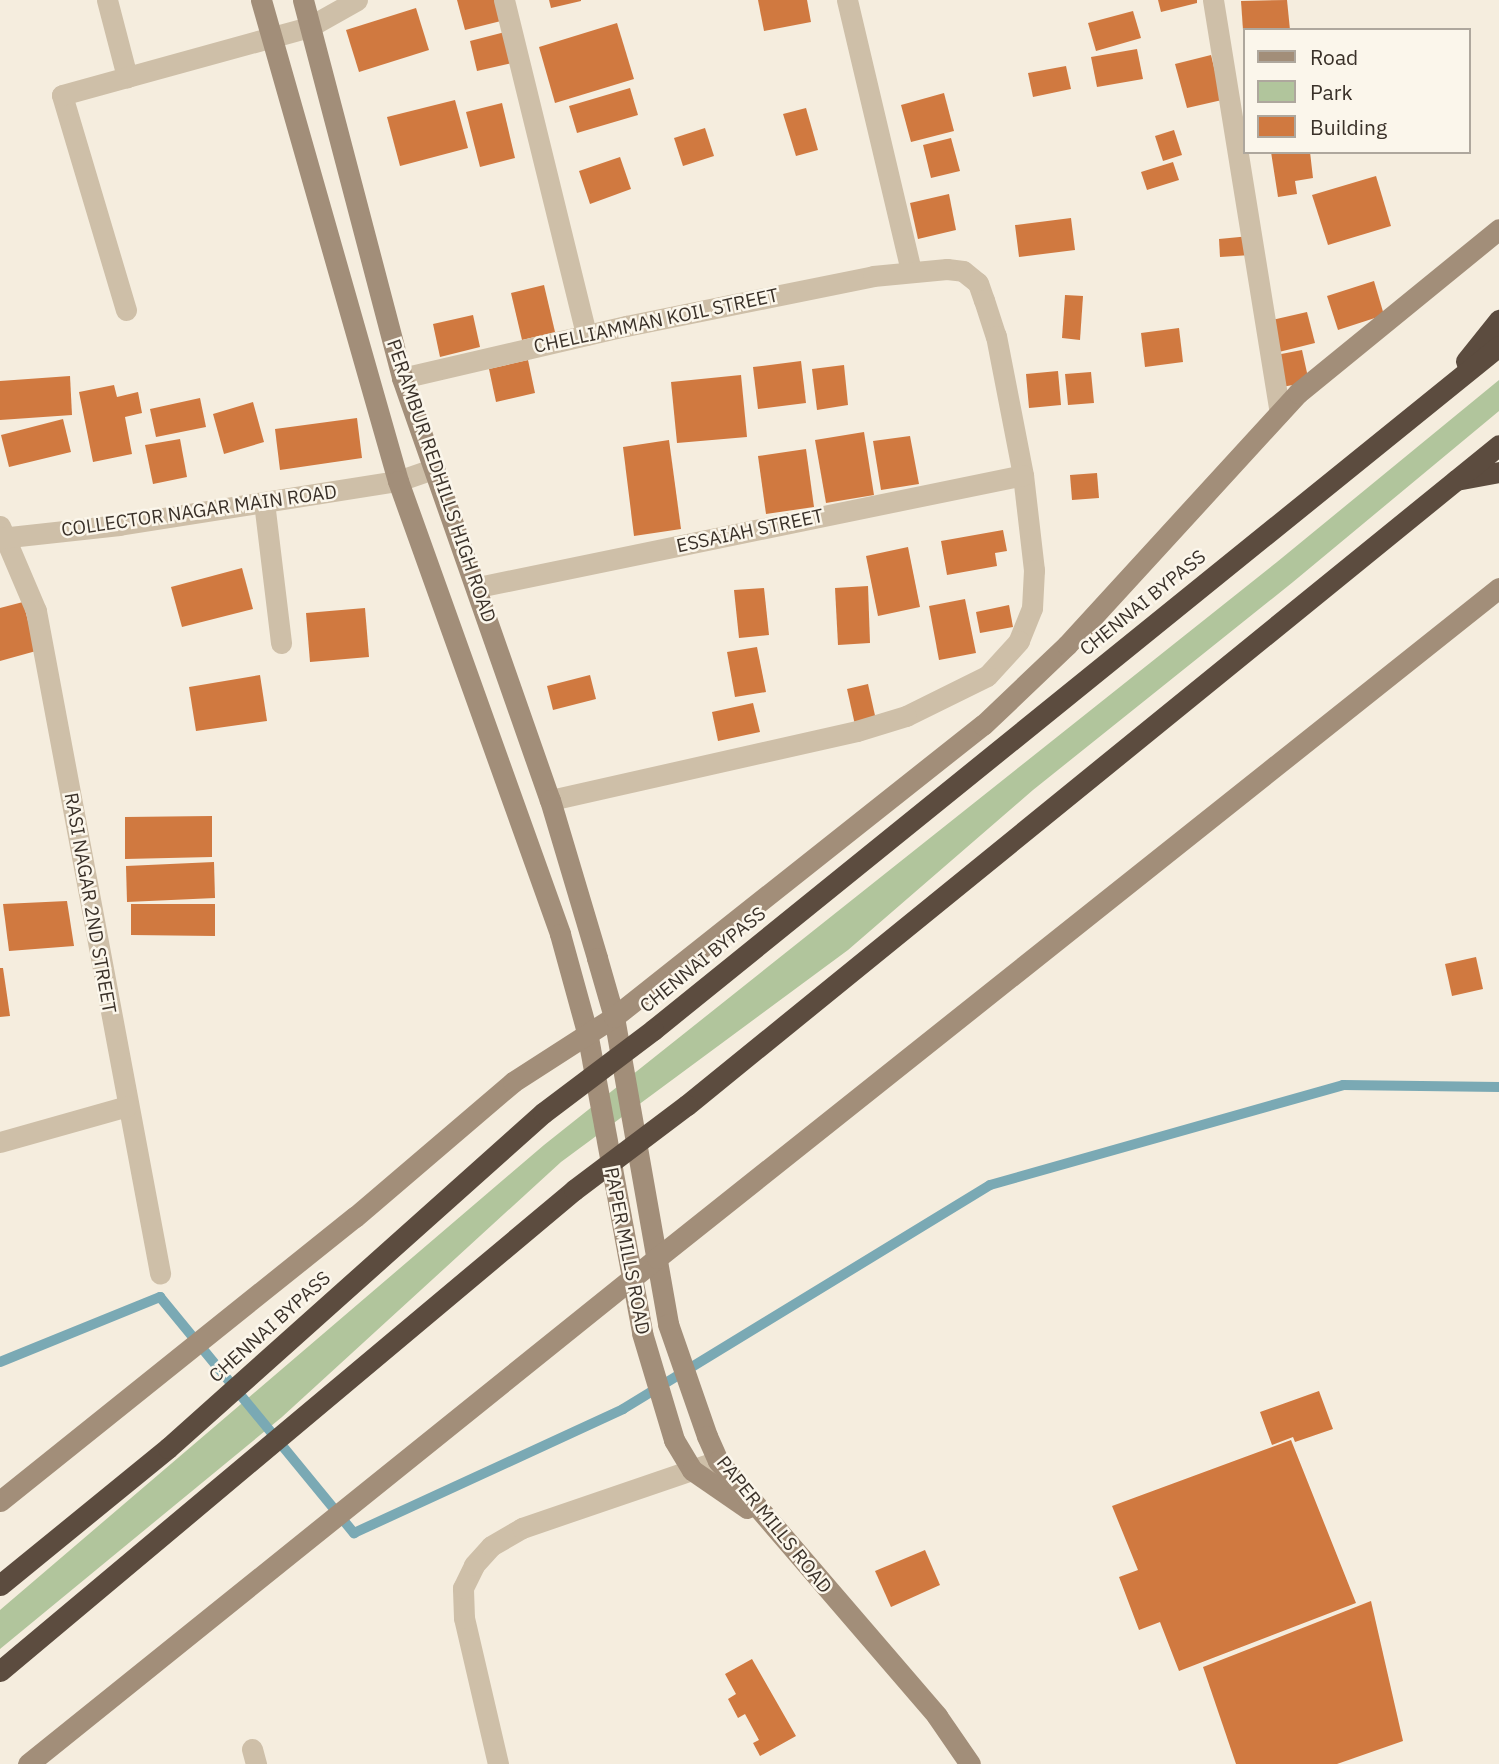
<!DOCTYPE html>
<html>
<head>
<meta charset="utf-8">
<style>
  body { margin:0 }
  #map { position:relative; width:1499px; height:1764px; overflow:hidden; background:#f5edde; font-family:"IBM Plex Sans",sans-serif }
  div>[style] { position:absolute }
  [style*='--x'] { left:calc(var(--x)*1px); top:calc(var(--y)*1px); width:calc(var(--w)*1px); rotate:calc(var(--a)*1deg) }
  .green>* { inset:0; background:#b1c59c }
  .stream>* { height:10px; margin:-5px; padding:0 5px; transform-origin:5px; border-radius:5px; background:#7aa9b4 }
  .building>* { inset:0; background:#d07940 }
  .street>* { height:21px; margin:-10.5px; padding:0 10.5px; transform-origin:10.5px; border-radius:10.5px; background:#cebfa8 }
  .secondary>* { height:21px; margin:-10.5px; padding:0 10.5px; transform-origin:10.5px; border-radius:10.5px; background:#a28e79 }
  .highway>* { height:21px; margin:-10.5px; padding:0 10.5px; transform-origin:10.5px; border-radius:10.5px; background:#5c4c3f }
  .highway-bridge>* { height:21px; margin:-10.5px; padding:0 10.5px; transform-origin:10.5px; border-radius:10.5px; background:#5c4c3f }
  span { translate:-50% -50%; white-space:nowrap; text-align:center; line-height:1.15; -webkit-text-stroke:5px #fbf6eb; paint-order:stroke }
  .street-label { font-size:19px; color:#3a3129 }
  .legend { position:absolute; left:1243px; top:28px; width:228px; height:126px; box-sizing:border-box; background:#fbf6eb; border:2px solid #aea79d; margin:0; padding:9px 12px; list-style:none; font-size:21px; color:#3a3129 }
  .legend li { display:flex; align-items:center; gap:14px; height:35px }
  .legend b { width:35px; border:2px solid #aea79d }
</style>
</head>
<body>
<div id="map">
  <div class="green">
    <div style="clip-path:polygon(1499px 380px,1499px 411px,1293px 582px,1033px 790px,848px 950px,561px 1162px,282px 1417px,0 1649px,0 1610px,544px 1145px,1277px 562px)"></div>
  </div>
  <div class="stream">
    <div style="--x:0;--y:1362;--w:173;--a:-22.1"></div>
    <div style="--x:160;--y:1297;--w:306;--a:50.6"></div>
    <div style="--x:354;--y:1533;--w:296;--a:-24.7"></div>
    <div style="--x:623;--y:1409;--w:430;--a:-31.4"></div>
    <div style="--x:990;--y:1185;--w:367;--a:-15.8"></div>
    <div style="--x:1343;--y:1085;--w:156;--a:0.7"></div>
  </div>
  <div class="building">
    <div style="clip-path:polygon(457px 0,500px 0,505px 20px,465px 30px)"></div>
    <div style="clip-path:polygon(549px 0,581px 0,581px 1px,551px 8px)"></div>
    <div style="clip-path:polygon(758px 0,807px 0,811px 22px,764px 31px)"></div>
    <div style="clip-path:polygon(1158px 0,1197px 0,1197px 3px,1161px 12px)"></div>
    <div style="clip-path:polygon(1287px 0,1290px 30px,1243px 30px,1241px 1px)"></div>
    <div style="clip-path:polygon(416px 8px,429px 50px,359px 72px,346px 30px)"></div>
    <div style="clip-path:polygon(1133px 11px,1141px 38px,1096px 51px,1088px 23px)"></div>
    <div style="clip-path:polygon(617px 23px,634px 79px,555px 103px,539px 47px)"></div>
    <div style="clip-path:polygon(505px 32px,512px 63px,477px 71px,470px 41px)"></div>
    <div style="clip-path:polygon(1137px 49px,1143px 79px,1097px 87px,1091px 57px)"></div>
    <div style="clip-path:polygon(1211px 55px,1222px 100px,1187px 108px,1175px 64px)"></div>
    <div style="clip-path:polygon(1066px 66px,1071px 89px,1033px 97px,1028px 73px)"></div>
    <div style="clip-path:polygon(630px 88px,638px 115px,577px 133px,569px 106px)"></div>
    <div style="clip-path:polygon(944px 93px,954px 131px,911px 142px,901px 105px)"></div>
    <div style="clip-path:polygon(455px 100px,468px 148px,400px 166px,387px 117px)"></div>
    <div style="clip-path:polygon(502px 103px,515px 158px,480px 167px,466px 112px)"></div>
    <div style="clip-path:polygon(806px 108px,818px 150px,796px 156px,783px 114px)"></div>
    <div style="clip-path:polygon(705px 128px,714px 156px,683px 166px,674px 138px)"></div>
    <div style="clip-path:polygon(1174px 130px,1182px 155px,1163px 161px,1155px 136px)"></div>
    <div style="clip-path:polygon(951px 138px,960px 171px,931px 178px,923px 145px)"></div>
    <div style="clip-path:polygon(1271px 152px,1310px 152px,1313px 178px,1295px 181px,1297px 194px,1278px 197px)"></div>
    <div style="clip-path:polygon(620px 157px,631px 189px,590px 204px,579px 171px)"></div>
    <div style="clip-path:polygon(1173px 162px,1179px 180px,1147px 190px,1141px 172px)"></div>
    <div style="clip-path:polygon(1376px 176px,1391px 226px,1328px 245px,1312px 195px)"></div>
    <div style="clip-path:polygon(949px 194px,956px 230px,918px 239px,910px 203px)"></div>
    <div style="clip-path:polygon(1071px 218px,1075px 250px,1019px 257px,1015px 225px)"></div>
    <div style="clip-path:polygon(1250px 236px,1251px 255px,1220px 257px,1219px 239px)"></div>
    <div style="clip-path:polygon(1374px 281px,1384px 315px,1338px 330px,1327px 296px)"></div>
    <div style="clip-path:polygon(544px 285px,555px 332px,522px 340px,511px 293px)"></div>
    <div style="clip-path:polygon(1065px 295px,1083px 296px,1080px 340px,1062px 338px)"></div>
    <div style="clip-path:polygon(1307px 312px,1315px 343px,1279px 352px,1272px 320px)"></div>
    <div style="clip-path:polygon(473px 315px,480px 347px,440px 357px,433px 324px)"></div>
    <div style="clip-path:polygon(1179px 328px,1183px 362px,1145px 367px,1141px 333px)"></div>
    <div style="clip-path:polygon(1302px 350px,1309px 382px,1282px 387px,1276px 355px)"></div>
    <div style="clip-path:polygon(528px 360px,535px 393px,496px 402px,489px 369px)"></div>
    <div style="clip-path:polygon(801px 361px,806px 403px,758px 409px,753px 367px)"></div>
    <div style="clip-path:polygon(844px 365px,848px 405px,817px 410px,812px 369px)"></div>
    <div style="clip-path:polygon(1058px 371px,1061px 405px,1029px 408px,1026px 374px)"></div>
    <div style="clip-path:polygon(1091px 372px,1094px 403px,1068px 405px,1065px 374px)"></div>
    <div style="clip-path:polygon(741px 375px,747px 437px,677px 443px,671px 382px)"></div>
    <div style="clip-path:polygon(70px 376px,72px 415px,0 420px,0 381px)"></div>
    <div style="clip-path:polygon(114px 385px,117px 397px,138px 392px,142px 413px,125px 417px,132px 454px,93px 462px,79px 392px)"></div>
    <div style="clip-path:polygon(200px 398px,206px 427px,156px 437px,150px 409px)"></div>
    <div style="clip-path:polygon(253px 402px,264px 442px,224px 454px,213px 414px)"></div>
    <div style="clip-path:polygon(357px 418px,362px 458px,280px 470px,275px 429px)"></div>
    <div style="clip-path:polygon(63px 419px,71px 452px,9px 467px,1px 435px)"></div>
    <div style="clip-path:polygon(864px 432px,874px 495px,826px 503px,815px 440px)"></div>
    <div style="clip-path:polygon(910px 436px,919px 484px,881px 490px,873px 441px)"></div>
    <div style="clip-path:polygon(180px 439px,187px 477px,153px 484px,145px 445px)"></div>
    <div style="clip-path:polygon(669px 440px,681px 529px,634px 536px,623px 447px)"></div>
    <div style="clip-path:polygon(806px 449px,814px 507px,766px 514px,758px 456px)"></div>
    <div style="clip-path:polygon(1097px 473px,1099px 498px,1072px 500px,1070px 475px)"></div>
    <div style="clip-path:polygon(1003px 530px,1007px 551px,995px 553px,997px 566px,947px 575px,941px 541px)"></div>
    <div style="clip-path:polygon(908px 547px,920px 607px,878px 616px,866px 556px)"></div>
    <div style="clip-path:polygon(242px 568px,253px 609px,182px 627px,171px 587px)"></div>
    <div style="clip-path:polygon(868px 586px,870px 643px,838px 645px,835px 588px)"></div>
    <div style="clip-path:polygon(764px 588px,769px 635px,739px 638px,734px 590px)"></div>
    <div style="clip-path:polygon(965px 599px,976px 653px,939px 660px,929px 606px)"></div>
    <div style="clip-path:polygon(23px 602px,36px 651px,0 661px,0 608px)"></div>
    <div style="clip-path:polygon(1009px 605px,1013px 627px,980px 633px,976px 612px)"></div>
    <div style="clip-path:polygon(365px 608px,369px 657px,310px 662px,306px 613px)"></div>
    <div style="clip-path:polygon(757px 647px,766px 692px,735px 697px,727px 652px)"></div>
    <div style="clip-path:polygon(260px 675px,267px 721px,196px 731px,189px 687px)"></div>
    <div style="clip-path:polygon(590px 675px,596px 699px,553px 710px,547px 686px)"></div>
    <div style="clip-path:polygon(868px 684px,876px 720px,855px 725px,847px 689px)"></div>
    <div style="clip-path:polygon(753px 703px,760px 732px,718px 741px,712px 712px)"></div>
    <div style="clip-path:polygon(212px 816px,212px 857px,125px 859px,125px 817px)"></div>
    <div style="clip-path:polygon(214px 862px,215px 898px,127px 902px,126px 866px)"></div>
    <div style="clip-path:polygon(67px 901px,74px 946px,9px 951px,3px 904px)"></div>
    <div style="clip-path:polygon(131px 904px,215px 904px,215px 936px,131px 935px)"></div>
    <div style="clip-path:polygon(1476px 957px,1483px 989px,1452px 996px,1445px 964px)"></div>
    <div style="clip-path:polygon(0 968px,3px 968px,10px 1016px,0 1017px)"></div>
    <div style="clip-path:polygon(1319px 1391px,1333px 1429px,1295px 1442px,1293px 1437px,1272px 1445px,1260px 1412px)"></div>
    <div style="clip-path:polygon(1291px 1440px,1356px 1603px,1179px 1671px,1160px 1622px,1139px 1630px,1119px 1577px,1138px 1570px,1112px 1506px)"></div>
    <div style="clip-path:polygon(925px 1550px,940px 1585px,891px 1607px,875px 1571px)"></div>
    <div style="clip-path:polygon(1371px 1601px,1403px 1741px,1337px 1764px,1236px 1764px,1203px 1667px)"></div>
    <div style="clip-path:polygon(752px 1659px,796px 1736px,760px 1756px,753px 1743px,759px 1740px,745px 1714px,738px 1718px,728px 1699px,736px 1694px,725px 1674px)"></div>
  </div>
  <div class="street">
    <div style="--x:107;--y:0;--w:80;--a:75.4"></div>
    <div style="--x:504;--y:0;--w:345;--a:76.2"></div>
    <div style="--x:847;--y:0;--w:278;--a:76.7"></div>
    <div style="--x:1213;--y:0;--w:418;--a:80.8"></div>
    <div style="--x:126;--y:310;--w:224;--a:-106.6"></div>
    <div style="--x:62;--y:95;--w:256;--a:-15.4"></div>
    <div style="--x:309;--y:27;--w:55;--a:-29.4"></div>
    <div style="--x:402;--y:378;--w:230;--a:-13.1"></div>
    <div style="--x:626;--y:326;--w:252;--a:-11.4"></div>
    <div style="--x:873;--y:276;--w:74;--a:-5.4"></div>
    <div style="--x:947;--y:269;--w:16;--a:7"></div>
    <div style="--x:963;--y:271;--w:19;--a:39"></div>
    <div style="--x:978;--y:283;--w:18;--a:71"></div>
    <div style="--x:984;--y:300;--w:38;--a:72"></div>
    <div style="--x:996;--y:336;--w:142;--a:79"></div>
    <div style="--x:1023;--y:475;--w:96;--a:83.4"></div>
    <div style="--x:1034;--y:570;--w:38;--a:93"></div>
    <div style="--x:1032;--y:608;--w:35;--a:112"></div>
    <div style="--x:1019;--y:641;--w:47;--a:132.4"></div>
    <div style="--x:987;--y:676;--w:90;--a:153.7"></div>
    <div style="--x:906;--y:716;--w:51;--a:163"></div>
    <div style="--x:857;--y:731;--w:315;--a:167.3"></div>
    <div style="--x:264;--y:502;--w:142;--a:83.1"></div>
    <div style="--x:0;--y:526;--w:92;--a:67"></div>
    <div style="--x:36;--y:611;--w:674;--a:79.39"></div>
    <div style="--x:0;--y:538;--w:120;--a:-6.2"></div>
    <div style="--x:119;--y:525;--w:282;--a:-9"></div>
    <div style="--x:398;--y:481;--w:39;--a:-19"></div>
    <div style="--x:478;--y:587;--w:556;--a:-11.61"></div>
    <div style="--x:0;--y:1142;--w:132;--a:-15.8"></div>
    <div style="--x:252;--y:1749;--w:16;--a:75"></div>
    <div style="--x:498;--y:1764;--w:150;--a:-103.1"></div>
    <div style="--x:464;--y:1618;--w:30;--a:-92"></div>
    <div style="--x:463;--y:1588;--w:25;--a:-64"></div>
    <div style="--x:474;--y:1565;--w:25;--a:-48"></div>
    <div style="--x:491;--y:1546;--w:36;--a:-30"></div>
    <div style="--x:522;--y:1528;--w:207;--a:-18.9"></div>
  </div>
  <div class="secondary">
    <div style="--x:261;--y:0;--w:500;--a:74.1"></div>
    <div style="--x:398;--y:481;--w:481;--a:70.3"></div>
    <div style="--x:560;--y:934;--w:102;--a:74.6"></div>
    <div style="--x:587;--y:1032;--w:306;--a:79.6"></div>
    <div style="--x:642;--y:1333;--w:112;--a:73.3"></div>
    <div style="--x:674;--y:1440;--w:35;--a:59"></div>
    <div style="--x:692;--y:1470;--w:67;--a:34.6"></div>
    <div style="--x:303;--y:0;--w:391;--a:75.3"></div>
    <div style="--x:402;--y:378;--w:447;--a:70.7"></div>
    <div style="--x:550;--y:800;--w:165;--a:73.4"></div>
    <div style="--x:597;--y:958;--w:61;--a:73.9"></div>
    <div style="--x:614;--y:1017;--w:312;--a:80"></div>
    <div style="--x:668;--y:1324;--w:119;--a:70.8"></div>
    <div style="--x:707;--y:1436;--w:27;--a:66"></div>
    <div style="--x:718;--y:1461;--w:336;--a:49.3"></div>
    <div style="--x:937;--y:1716;--w:58;--a:55.5"></div>
    <div style="--x:0;--y:1501;--w:455;--a:-38.7"></div>
    <div style="--x:355;--y:1217;--w:208;--a:-40.5"></div>
    <div style="--x:513;--y:1082;--w:120;--a:-32.8"></div>
    <div style="--x:614;--y:1017;--w:471;--a:-38.4"></div>
    <div style="--x:983;--y:725;--w:116;--a:-43.6"></div>
    <div style="--x:1067;--y:645;--w:342;--a:-47.5"></div>
    <div style="--x:1298;--y:393;--w:259;--a:-39.2"></div>
    <div style="--x:28;--y:1764;--w:807;--a:-38.81"></div>
    <div style="--x:657;--y:1258;--w:1076;--a:-38.51"></div>
  </div>
  <div class="highway">
    <div style="--x:1466;--y:361;--w:53;--a:-51.2"></div>
    <div style="--x:1456;--y:480;--w:44;--a:-10.5"></div>
    <div style="--x:653;--y:1030;--w:1088;--a:-38.96"></div>
    <div style="--x:687;--y:1105;--w:1046;--a:-39.1"></div>
    <div style="--x:0;--y:1585;--w:217;--a:-39.2"></div>
    <div style="--x:168;--y:1448;--w:503;--a:-41.78"></div>
    <div style="--x:0;--y:1671;--w:749;--a:-39.96"></div>
  </div>
  <div class="highway-bridge">
    <div style="--x:543;--y:1113;--w:138;--a:-37"></div>
    <div style="--x:574;--y:1190;--w:141;--a:-37"></div>
  </div>
  <div class="street-label">
    <span style="left:656px;top:321px;rotate:-12deg">CHELLIAMMAN KOIL STREET</span>
    <span style="left:441px;top:481px;rotate:71deg">PERAMBUR REDHILLS HIGH ROAD</span>
    <span style="left:199px;top:511px;rotate:-8deg">COLLECTOR NAGAR MAIN ROAD</span>
    <span style="left:750px;top:531px;rotate:-12deg">ESSAIAH STREET</span>
    <span style="left:1143px;top:603px;rotate:-39deg">CHENNAI BYPASS</span>
    <span style="left:90px;top:903px;rotate:80deg">RASI NAGAR 2ND STREET</span>
    <span style="left:703px;top:960px;rotate:-39deg">CHENNAI BYPASS</span>
    <span style="left:627px;top:1251px;rotate:79deg">PAPER MILLS ROAD</span>
    <span style="left:270px;top:1327px;rotate:-42deg">CHENNAI BYPASS</span>
    <span style="left:774px;top:1525px;rotate:51deg">PAPER MILLS ROAD</span>
  </div>
  <ul class="legend">
  <li><b style="height:9px;background:#a28e79"></b>Road</li>
  <li><b style="height:19px;background:#b1c59c"></b>Park</li>
  <li><b style="height:19px;background:#d07940"></b>Building</li>
  </ul>
</div>
</body>
</html>
